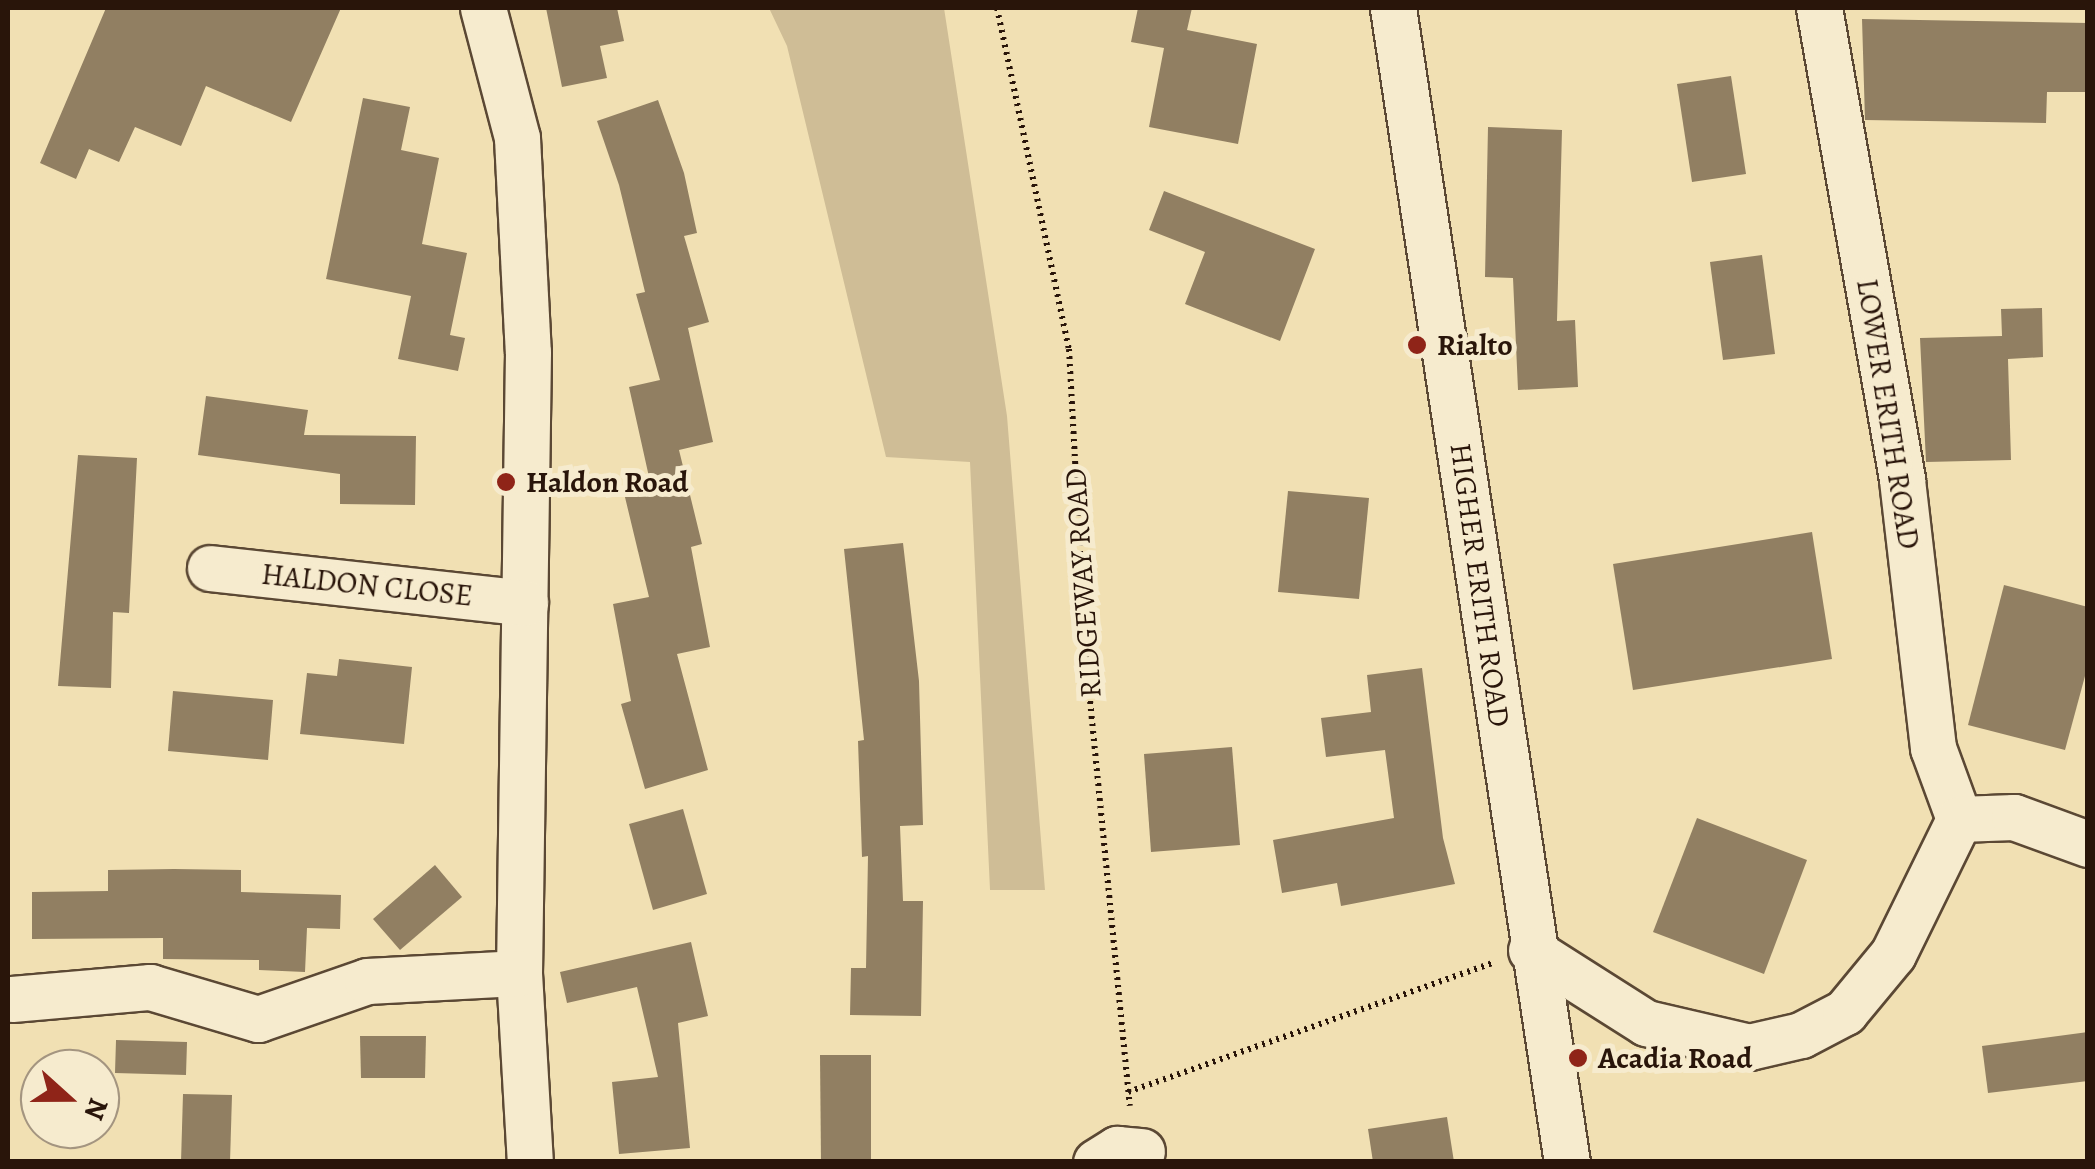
<!DOCTYPE html>
<html>
<head>
<meta charset="utf-8">
<style>
  body { margin:0 }
  #map { position:relative; width:2095px; height:1169px; overflow:hidden; background:#f1e0b3; font-family:Alegreya,serif }
  div>[style] { position:absolute }
  [style*='--x'] { left:calc(var(--x)*1px); top:calc(var(--y)*1px); width:calc(var(--w)*1px); rotate:calc(var(--a)*1deg) }
  .green>* { inset:0; background:#cfbd96 }
  .building>* { inset:0; background:#917f62 }
  .path>* { height:6px; margin-top:-3px; transform-origin:0; background:repeating-linear-gradient(90deg,#29150a 0 2.5px,transparent 0 7.5px) }
  .roads { filter:drop-shadow(2px 0 #5b4834) drop-shadow(-2px 0 #5b4834) drop-shadow(0 2px #5b4834) drop-shadow(0 -2px #5b4834) }
  .street>* { height:45px; margin:-22.5px; padding:0 22.5px; transform-origin:22.5px; border-radius:22.5px; background:#f6ebce }
  .dots>* { width:28px; height:28px; translate:-50% -50%; box-sizing:border-box; border:5px solid #f6ebce; border-radius:50% }
  span { translate:-50% -50%; white-space:nowrap; text-align:center; line-height:1.15; -webkit-text-stroke:10px #f6ebce; paint-order:stroke }
  .poi-label { font-size:30px; color:#29150a; font-weight:700 }
  .left { translate:0 -50%; text-align:left }
  .street-label { font-size:30px; color:#29150a }
  .frame { position:absolute; inset:0; border:10px solid #29150a; pointer-events:none }
  .north { position:absolute; left:20px; top:1049px; width:100px; height:100px; box-sizing:border-box; background:#f6ebce; border:2px solid #a49580; border-radius:50%; rotate:111deg; font-size:28px; font-weight:700; line-height:40px; text-align:center; color:#29150a }
  .north::after { content:''; display:block; margin:auto; width:35px; height:45px; background:#8f2418; clip-path:polygon(50% 0,100% 100%,50% 72%,0 100%) }
</style>
</head>
<body>
<div id="map">
  <div class="green">
    <div style="clip-path:polygon(769px 8px,944px 8px,1007px 416px,1045px 890px,990px 890px,970px 462px,886px 457px,787px 46px)"></div>
  </div>
  <div class="building">
    <div style="clip-path:polygon(106px 8px,341px 8px,291px 122px,206px 86px,181px 146px,135px 127px,119px 162px,89px 149px,76px 179px,40px 163px)"></div>
    <div style="clip-path:polygon(546px 8px,617px 8px,624px 41px,600px 46px,607px 78px,562px 87px)"></div>
    <div style="clip-path:polygon(1138px 8px,1192px 8px,1187px 30px,1257px 44px,1238px 144px,1149px 127px,1164px 48px,1131px 42px)"></div>
    <div style="clip-path:polygon(1862px 19px,2088px 23px,2088px 92px,2047px 92px,2046px 123px,1865px 120px)"></div>
    <div style="clip-path:polygon(1731px 76px,1746px 174px,1692px 182px,1677px 84px)"></div>
    <div style="clip-path:polygon(363px 98px,410px 107px,401px 150px,439px 158px,422px 244px,467px 253px,450px 335px,465px 338px,458px 371px,398px 359px,411px 296px,326px 279px)"></div>
    <div style="clip-path:polygon(658px 100px,684px 173px,697px 233px,684px 236px,709px 322px,688px 328px,713px 442px,679px 450px,702px 544px,691px 547px,710px 647px,677px 654px,708px 770px,645px 789px,621px 704px,631px 701px,613px 604px,649px 597px,624px 493px,651px 486px,629px 387px,660px 380px,636px 294px,645px 292px,619px 185px,597px 121px)"></div>
    <div style="clip-path:polygon(1488px 127px,1562px 130px,1557px 321px,1575px 320px,1578px 387px,1518px 390px,1513px 278px,1485px 277px)"></div>
    <div style="clip-path:polygon(1164px 191px,1315px 249px,1280px 341px,1185px 304px,1205px 252px,1149px 230px)"></div>
    <div style="clip-path:polygon(1762px 255px,1775px 354px,1723px 360px,1710px 262px)"></div>
    <div style="clip-path:polygon(2042px 308px,2043px 357px,2008px 359px,2011px 460px,1926px 462px,1920px 338px,2002px 336px,2001px 309px)"></div>
    <div style="clip-path:polygon(206px 396px,308px 410px,304px 435px,416px 436px,415px 505px,340px 504px,340px 474px,198px 455px)"></div>
    <div style="clip-path:polygon(78px 455px,137px 458px,129px 613px,113px 612px,111px 688px,58px 686px)"></div>
    <div style="clip-path:polygon(1288px 491px,1369px 498px,1359px 599px,1278px 592px)"></div>
    <div style="clip-path:polygon(1812px 532px,1832px 659px,1633px 690px,1613px 564px)"></div>
    <div style="clip-path:polygon(903px 543px,919px 681px,923px 825px,900px 826px,903px 901px,923px 901px,921px 1016px,850px 1015px,851px 968px,866px 968px,868px 856px,862px 857px,858px 741px,864px 740px,844px 549px)"></div>
    <div style="clip-path:polygon(2004px 585px,2088px 607px,2088px 665px,2065px 750px,1968px 725px)"></div>
    <div style="clip-path:polygon(339px 659px,412px 667px,404px 744px,300px 734px,307px 673px,337px 676px)"></div>
    <div style="clip-path:polygon(1422px 668px,1443px 838px,1455px 884px,1341px 906px,1337px 883px,1282px 893px,1273px 840px,1394px 818px,1385px 750px,1326px 757px,1321px 718px,1371px 712px,1367px 675px)"></div>
    <div style="clip-path:polygon(173px 691px,273px 700px,268px 760px,168px 751px)"></div>
    <div style="clip-path:polygon(1232px 747px,1240px 845px,1151px 852px,1144px 754px)"></div>
    <div style="clip-path:polygon(683px 809px,707px 894px,653px 910px,629px 824px)"></div>
    <div style="clip-path:polygon(1697px 818px,1807px 860px,1764px 974px,1653px 932px)"></div>
    <div style="clip-path:polygon(435px 865px,462px 897px,400px 950px,373px 919px)"></div>
    <div style="clip-path:polygon(174px 869px,241px 870px,241px 892px,341px 895px,340px 929px,307px 928px,305px 972px,259px 970px,259px 960px,163px 959px,163px 938px,32px 939px,32px 892px,108px 891px,108px 870px)"></div>
    <div style="clip-path:polygon(691px 942px,708px 1016px,678px 1023px,690px 1148px,619px 1154px,612px 1082px,658px 1077px,637px 987px,567px 1003px,560px 972px)"></div>
    <div style="clip-path:polygon(2088px 1032px,2088px 1081px,1988px 1093px,1982px 1046px)"></div>
    <div style="clip-path:polygon(360px 1036px,426px 1036px,425px 1078px,361px 1078px)"></div>
    <div style="clip-path:polygon(116px 1040px,187px 1042px,186px 1075px,115px 1073px)"></div>
    <div style="clip-path:polygon(820px 1055px,871px 1055px,871px 1162px,821px 1162px)"></div>
    <div style="clip-path:polygon(183px 1094px,232px 1095px,230px 1162px,181px 1162px)"></div>
    <div style="clip-path:polygon(1447px 1117px,1454px 1162px,1373px 1162px,1368px 1129px)"></div>
  </div>
  <div class="path">
    <div style="--x:997;--y:8;--w:349;--a:78.1"></div>
    <div style="--x:1069;--y:349;--w:300;--a:86.9"></div>
    <div style="--x:1085;--y:649;--w:459;--a:84.4"></div>
    <div style="--x:1128;--y:1092;--w:387;--a:-19.5"></div>
  </div>
  <div class="roads">
    <div class="street">
      <div style="--x:483;--y:8;--w:134;--a:75.3"></div>
      <div style="--x:517;--y:138;--w:214;--a:87.1"></div>
      <div style="--x:528;--y:352;--w:621;--a:90.83"></div>
      <div style="--x:519;--y:973;--w:189;--a:86.7"></div>
      <div style="--x:1393;--y:8;--w:1167;--a:81.43"></div>
      <div style="--x:1819;--y:8;--w:479;--a:80"></div>
      <div style="--x:1902;--y:480;--w:270;--a:83.4"></div>
      <div style="--x:1933;--y:748;--w:76;--a:69.9"></div>
      <div style="--x:210;--y:568;--w:317;--a:6.3"></div>
      <div style="--x:1531;--y:950;--w:136;--a:32.4"></div>
      <div style="--x:1646;--y:1023;--w:106;--a:13.1"></div>
      <div style="--x:1749;--y:1047;--w:53;--a:-13"></div>
      <div style="--x:1801;--y:1035;--w:50;--a:-27.6"></div>
      <div style="--x:1845;--y:1012;--w:75;--a:-50.4"></div>
      <div style="--x:1893;--y:954;--w:150;--a:-63.9"></div>
      <div style="--x:1959;--y:819;--w:55;--a:-2.1"></div>
      <div style="--x:2014;--y:817;--w:79;--a:20"></div>
      <div style="--x:12;--y:999;--w:139;--a:-5"></div>
      <div style="--x:150;--y:987;--w:113;--a:16.5"></div>
      <div style="--x:258;--y:1019;--w:115;--a:-19.2"></div>
      <div style="--x:367;--y:981;--w:152;--a:-3"></div>
      <div style="--x:1096;--y:1162;--w:25;--a:-32"></div>
      <div style="--x:1117;--y:1149;--w:25;--a:5"></div>
    </div>
  </div>
  <div class="dots">
    <div style="left:1417px;top:345px;background:#8f2418"></div>
    <div style="left:506px;top:482px;background:#8f2418"></div>
    <div style="left:1578px;top:1058px;background:#8f2418"></div>
  </div>
  <div class="poi-label">
    <span class="left" style="left:1437px;top:345px">Rialto</span>
    <span class="left" style="left:526px;top:482px">Haldon Road</span>
    <span class="left" style="left:1598px;top:1058px">Acadia Road</span>
  </div>
  <div class="street-label">
    <span style="left:1888px;top:414px;rotate:81deg">LOWER ERITH ROAD</span>
    <span style="left:1083px;top:583px;rotate:-94deg">RIDGEWAY ROAD</span>
    <span style="left:367px;top:585px;rotate:6deg">HALDON CLOSE</span>
    <span style="left:1480px;top:585px;rotate:82deg">HIGHER ERITH ROAD</span>
  </div>
  <div class="frame"></div>
  <div class="north">N</div>
</div>
</body>
</html>
